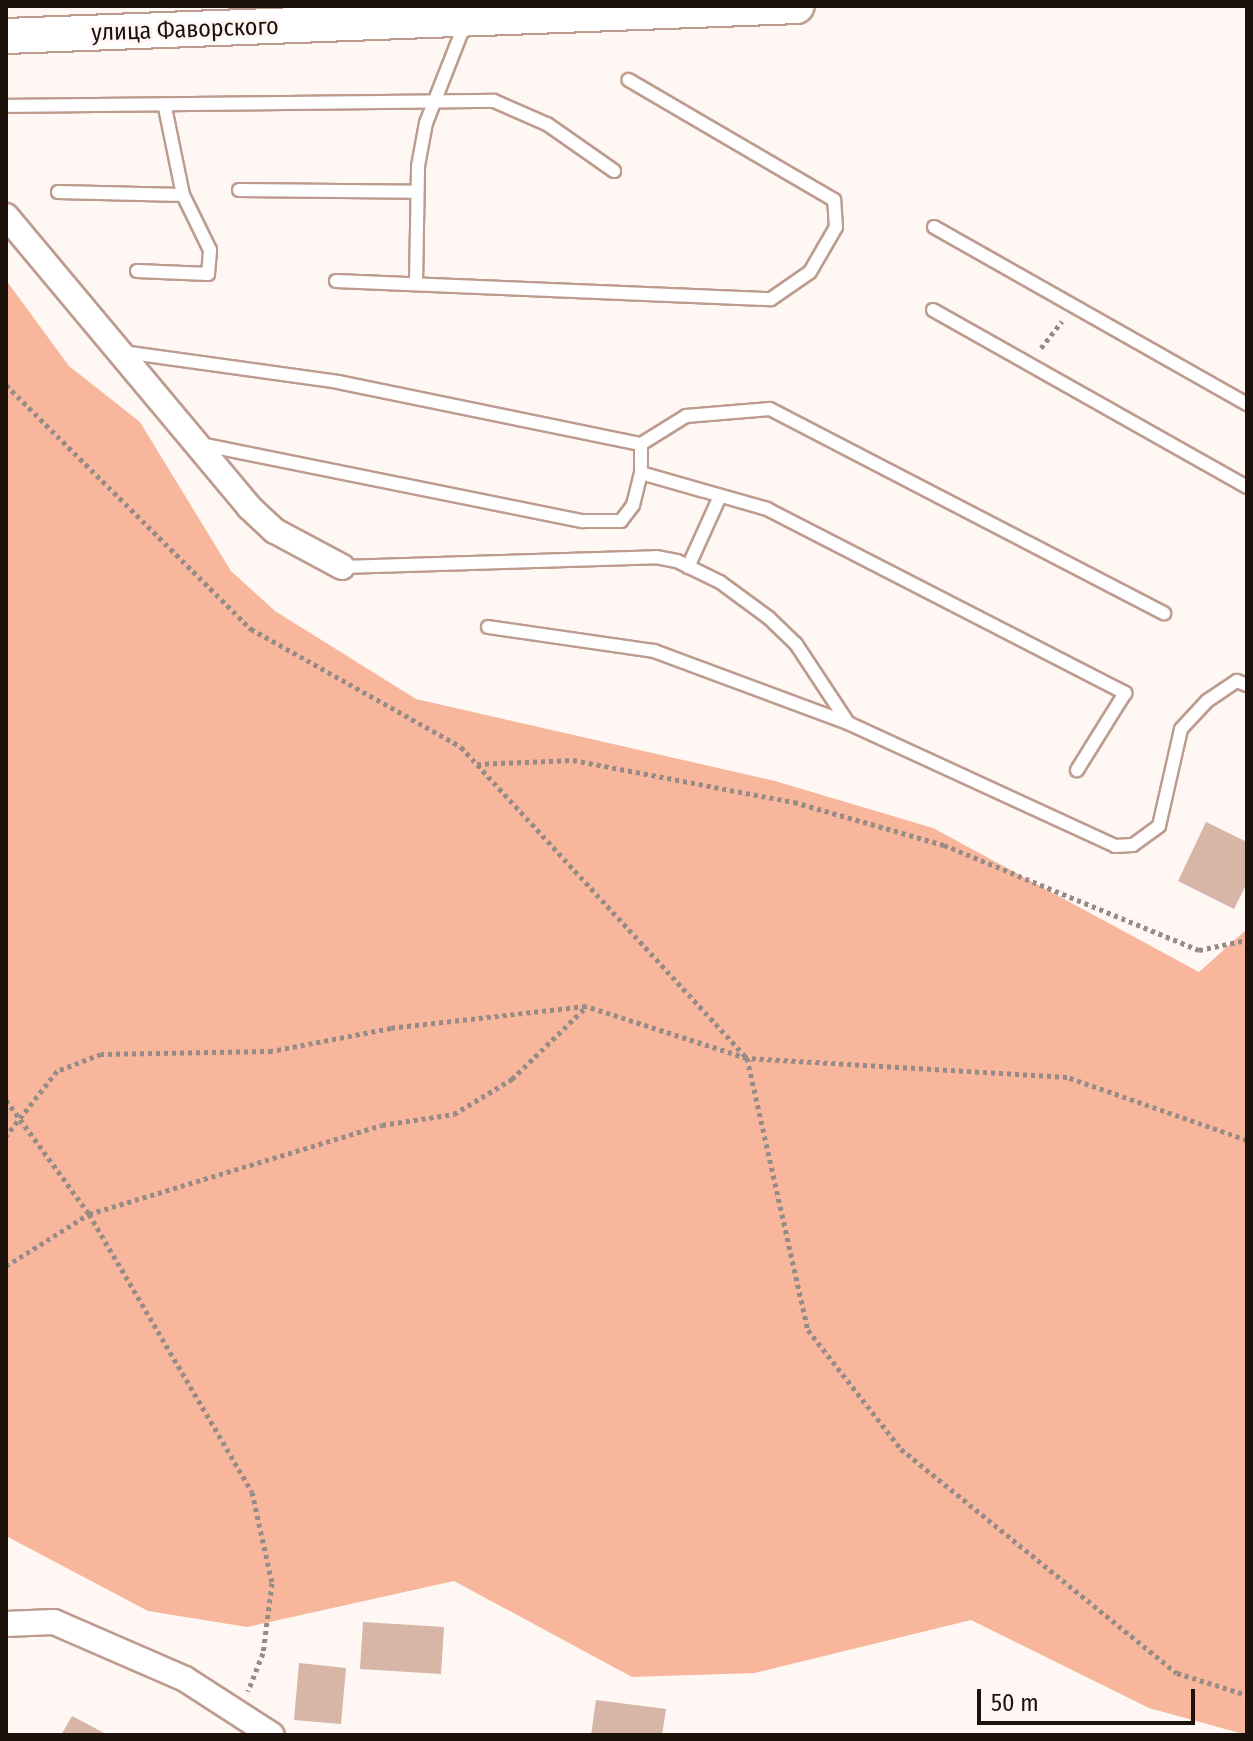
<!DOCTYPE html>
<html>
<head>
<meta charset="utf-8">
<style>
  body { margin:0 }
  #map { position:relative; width:1253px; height:1741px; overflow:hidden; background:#fef7f4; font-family:"Fira Sans Condensed",sans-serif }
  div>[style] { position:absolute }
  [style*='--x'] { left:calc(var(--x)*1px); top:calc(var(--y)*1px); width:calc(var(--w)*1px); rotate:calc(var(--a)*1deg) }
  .forest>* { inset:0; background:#f8b79d }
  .building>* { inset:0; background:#d7b5a7 }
  .path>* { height:5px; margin-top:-2.5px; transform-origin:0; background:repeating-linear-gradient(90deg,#958b87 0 4px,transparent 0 8px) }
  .roads { filter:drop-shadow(2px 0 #bd9c8f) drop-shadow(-2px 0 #bd9c8f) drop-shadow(0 2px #bd9c8f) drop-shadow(0 -2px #bd9c8f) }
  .lane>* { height:12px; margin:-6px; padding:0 6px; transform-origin:6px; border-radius:6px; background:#fff }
  .street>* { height:24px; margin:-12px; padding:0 12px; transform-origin:12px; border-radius:12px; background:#fff }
  .secondary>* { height:34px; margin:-17px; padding:0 17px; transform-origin:17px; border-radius:17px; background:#fff }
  span { translate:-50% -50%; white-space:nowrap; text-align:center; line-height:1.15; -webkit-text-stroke:6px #fef7f4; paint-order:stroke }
  .street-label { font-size:24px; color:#1d110c }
  .frame { position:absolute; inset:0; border:8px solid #1d110c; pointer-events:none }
  .scale { position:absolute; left:977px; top:1689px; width:218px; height:36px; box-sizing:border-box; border:4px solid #1d110c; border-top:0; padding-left:10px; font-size:24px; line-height:28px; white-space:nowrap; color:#1d110c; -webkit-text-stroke:6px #fef7f4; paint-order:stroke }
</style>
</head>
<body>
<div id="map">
  <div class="forest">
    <div style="clip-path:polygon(6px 280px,69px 366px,140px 422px,231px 571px,275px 611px,416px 699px,775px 781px,933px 828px,1199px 972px,1247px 929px,1247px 1735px,1149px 1708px,971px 1620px,755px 1673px,632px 1677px,454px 1581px,247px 1627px,148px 1611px,6px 1536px)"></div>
  </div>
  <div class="building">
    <div style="clip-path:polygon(1206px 822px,1247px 842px,1247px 883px,1234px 909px,1178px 881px)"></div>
    <div style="clip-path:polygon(363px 1622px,444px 1627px,441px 1674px,360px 1669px)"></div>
    <div style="clip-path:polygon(299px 1663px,346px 1668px,341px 1724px,294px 1720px)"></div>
    <div style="clip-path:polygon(596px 1700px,666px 1709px,662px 1735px,591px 1735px)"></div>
    <div style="clip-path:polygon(72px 1716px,108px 1735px,61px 1735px)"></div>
  </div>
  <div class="path">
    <div style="--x:1041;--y:348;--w:34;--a:-52"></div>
    <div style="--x:6;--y:385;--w:346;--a:44.9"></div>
    <div style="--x:251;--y:629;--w:241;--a:29.3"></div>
    <div style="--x:461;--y:747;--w:423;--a:47.4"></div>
    <div style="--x:747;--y:1058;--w:169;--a:-162.1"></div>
    <div style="--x:586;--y:1006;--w:196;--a:173.6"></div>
    <div style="--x:391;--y:1028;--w:121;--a:169.1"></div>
    <div style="--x:272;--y:1051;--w:171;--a:179"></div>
    <div style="--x:101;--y:1054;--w:47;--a:158.9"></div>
    <div style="--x:57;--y:1071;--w:83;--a:128.1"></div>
    <div style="--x:477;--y:764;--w:96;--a:-2.4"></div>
    <div style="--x:573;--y:760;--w:225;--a:10.8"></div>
    <div style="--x:794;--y:802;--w:156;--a:16"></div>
    <div style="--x:944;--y:845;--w:276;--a:22.4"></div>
    <div style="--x:1199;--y:950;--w:49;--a:-11.8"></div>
    <div style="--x:6;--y:1100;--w:141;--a:53.9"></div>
    <div style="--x:89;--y:1214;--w:322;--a:59.6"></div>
    <div style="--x:252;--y:1492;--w:93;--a:77.6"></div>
    <div style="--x:272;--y:1583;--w:71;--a:97.3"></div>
    <div style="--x:263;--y:1653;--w:41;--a:111.5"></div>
    <div style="--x:1247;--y:1140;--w:191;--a:-160.7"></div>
    <div style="--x:1067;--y:1077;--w:321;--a:-176.6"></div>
    <div style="--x:747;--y:1058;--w:279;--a:77.4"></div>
    <div style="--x:808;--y:1330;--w:151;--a:52"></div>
    <div style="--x:901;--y:1449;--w:355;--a:39.1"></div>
    <div style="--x:1177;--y:1673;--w:73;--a:17.4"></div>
    <div style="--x:6;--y:1266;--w:98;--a:-32.1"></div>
    <div style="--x:89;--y:1214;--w:306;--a:-16.9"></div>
    <div style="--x:382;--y:1125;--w:73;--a:-8.7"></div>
    <div style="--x:454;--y:1114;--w:68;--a:-31.1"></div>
    <div style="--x:512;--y:1079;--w:102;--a:-44.2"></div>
  </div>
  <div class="roads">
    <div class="lane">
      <div style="--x:6;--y:106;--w:488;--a:-0.6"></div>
      <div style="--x:494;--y:101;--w:58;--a:23.5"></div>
      <div style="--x:547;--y:124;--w:82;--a:35"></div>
      <div style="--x:239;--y:190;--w:178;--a:0.6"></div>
      <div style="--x:58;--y:192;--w:125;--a:1.4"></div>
      <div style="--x:934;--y:227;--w:360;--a:29.5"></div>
      <div style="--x:137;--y:271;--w:71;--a:2.4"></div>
      <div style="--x:208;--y:274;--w:24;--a:-85"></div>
      <div style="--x:210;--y:250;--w:61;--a:-116.1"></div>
      <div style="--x:183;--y:195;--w:90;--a:-101.6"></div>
      <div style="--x:336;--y:281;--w:435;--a:2.4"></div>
      <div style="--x:771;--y:299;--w:47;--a:-34.7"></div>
      <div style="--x:810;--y:272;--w:52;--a:-60"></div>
      <div style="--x:836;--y:227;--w:27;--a:-94"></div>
      <div style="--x:834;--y:200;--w:238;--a:-149.7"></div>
      <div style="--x:416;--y:284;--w:118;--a:-89"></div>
      <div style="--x:418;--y:166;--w:44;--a:-79.5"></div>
      <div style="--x:426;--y:123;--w:110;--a:-68.6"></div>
      <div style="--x:933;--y:310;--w:360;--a:29.4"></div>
      <div style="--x:123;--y:352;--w:217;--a:7.9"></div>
      <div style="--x:338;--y:382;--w:309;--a:11.6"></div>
      <div style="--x:641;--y:444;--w:53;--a:-31.9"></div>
      <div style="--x:686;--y:416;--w:84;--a:-4.8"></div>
      <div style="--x:770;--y:409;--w:444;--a:27.4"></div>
      <div style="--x:200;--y:444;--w:391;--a:11.4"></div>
      <div style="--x:583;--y:521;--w:38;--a:0"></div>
      <div style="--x:621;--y:521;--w:20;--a:-53"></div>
      <div style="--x:633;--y:505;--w:33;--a:-76"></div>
      <div style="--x:641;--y:473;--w:29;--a:-90"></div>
      <div style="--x:641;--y:473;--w:131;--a:15.9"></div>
      <div style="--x:767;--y:509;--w:403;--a:27.2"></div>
      <div style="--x:1125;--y:693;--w:91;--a:121.9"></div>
      <div style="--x:342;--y:567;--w:314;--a:-1.8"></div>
      <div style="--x:656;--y:557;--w:21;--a:11"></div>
      <div style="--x:677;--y:561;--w:48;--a:26"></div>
      <div style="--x:720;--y:582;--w:61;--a:36.3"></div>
      <div style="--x:769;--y:618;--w:37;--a:44"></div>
      <div style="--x:796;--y:644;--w:95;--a:56.6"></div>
      <div style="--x:848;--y:723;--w:294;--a:24.7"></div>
      <div style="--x:1115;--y:846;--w:18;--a:-3"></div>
      <div style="--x:1133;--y:845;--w:32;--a:-36"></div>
      <div style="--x:1159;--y:826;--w:99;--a:-77.2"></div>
      <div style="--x:1181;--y:729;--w:38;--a:-47"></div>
      <div style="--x:1207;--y:701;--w:36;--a:-34"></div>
      <div style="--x:1237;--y:681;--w:11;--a:22"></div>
      <div style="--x:688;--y:567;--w:78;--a:-65.7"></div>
      <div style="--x:488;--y:627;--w:168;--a:8.2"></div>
      <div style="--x:654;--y:651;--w:204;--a:20.4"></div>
    </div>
    <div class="street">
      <div style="--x:6;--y:216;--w:379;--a:50.1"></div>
      <div style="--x:249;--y:507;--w:35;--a:43"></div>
      <div style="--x:275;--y:531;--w:76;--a:28.2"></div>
      <div style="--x:6;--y:1624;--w:48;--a:-2.4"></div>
      <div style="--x:54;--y:1622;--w:143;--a:23.5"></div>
      <div style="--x:185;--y:1679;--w:103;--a:32.8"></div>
    </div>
    <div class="secondary">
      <div style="--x:6;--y:36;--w:791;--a:-2.17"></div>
    </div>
  </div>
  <div class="street-label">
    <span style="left:185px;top:30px;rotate:-2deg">улица Фаворского</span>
  </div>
  <div class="frame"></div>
  <div class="scale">50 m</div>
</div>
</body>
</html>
